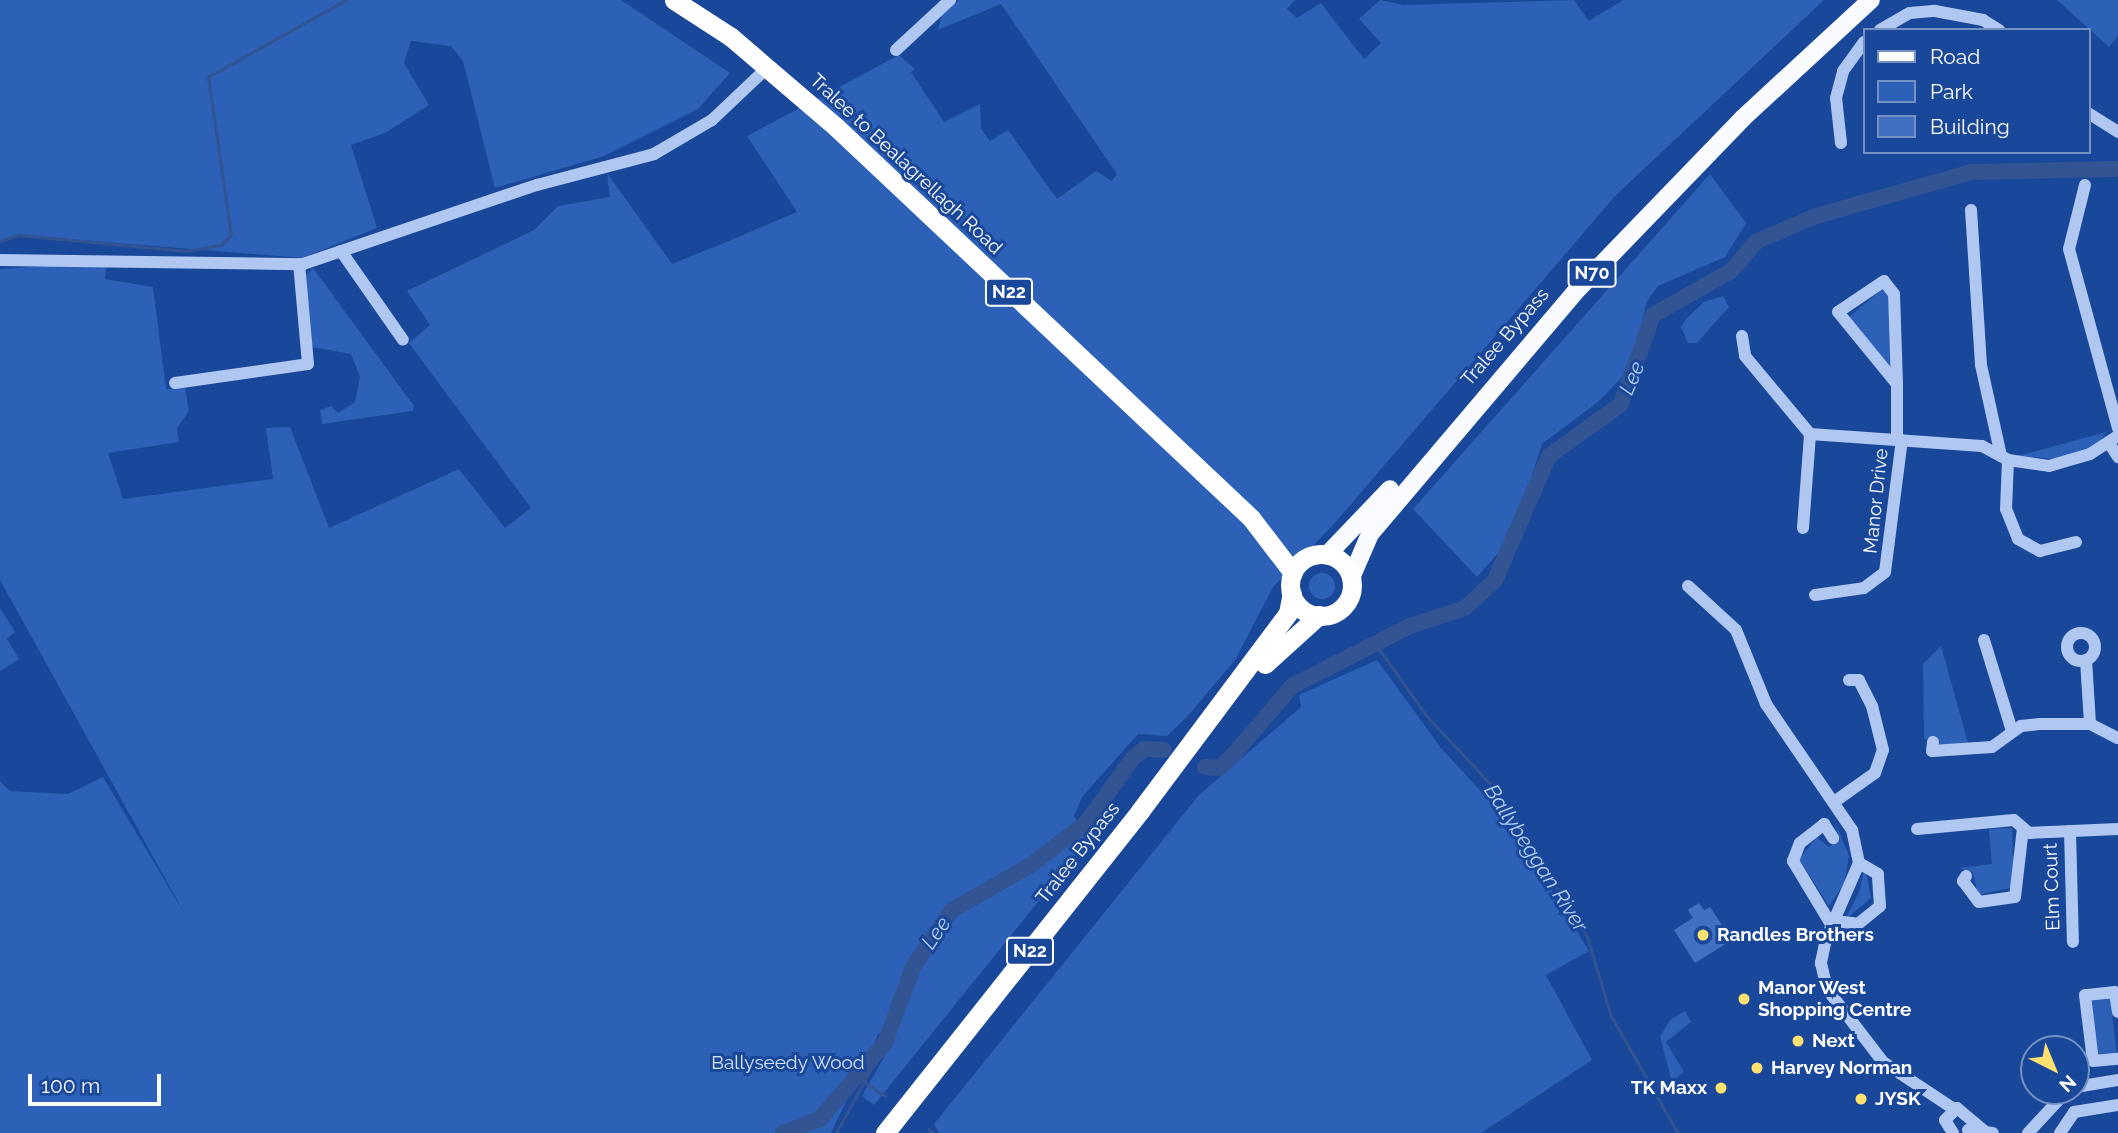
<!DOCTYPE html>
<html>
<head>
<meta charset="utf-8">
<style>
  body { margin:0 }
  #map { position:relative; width:2118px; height:1133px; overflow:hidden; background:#19479a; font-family:Raleway,sans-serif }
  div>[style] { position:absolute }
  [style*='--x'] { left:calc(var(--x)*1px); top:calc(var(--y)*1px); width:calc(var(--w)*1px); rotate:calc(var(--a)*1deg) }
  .green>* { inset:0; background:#2d60b7 }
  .round { border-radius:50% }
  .stream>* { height:2.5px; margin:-1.25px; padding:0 1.25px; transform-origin:1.25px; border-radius:1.25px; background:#325492 }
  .river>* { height:16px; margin:-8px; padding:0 8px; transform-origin:8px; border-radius:8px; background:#325492 }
  .building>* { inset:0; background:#4270c1 }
  .minor>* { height:12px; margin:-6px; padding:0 6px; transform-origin:6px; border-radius:6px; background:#afc7f1 }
  .minor>.ring { margin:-6px; padding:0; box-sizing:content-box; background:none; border:12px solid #afc7f1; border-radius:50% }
  .major>* { height:18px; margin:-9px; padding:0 9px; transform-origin:9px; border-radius:9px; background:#f9fbff }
  .highway>* { height:19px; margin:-9.5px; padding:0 9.5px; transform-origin:9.5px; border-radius:9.5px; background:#fff }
  .highway>.ring { margin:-9.5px; padding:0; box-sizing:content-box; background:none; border:19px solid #fff; border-radius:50% }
  .dots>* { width:19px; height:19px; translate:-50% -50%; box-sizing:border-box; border:4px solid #19479a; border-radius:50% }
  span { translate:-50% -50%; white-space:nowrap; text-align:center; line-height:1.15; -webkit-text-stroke:6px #19479a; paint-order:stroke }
  .shield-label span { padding:2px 5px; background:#19479a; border:2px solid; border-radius:5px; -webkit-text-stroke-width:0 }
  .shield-label { font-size:18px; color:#fff; font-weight:700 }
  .street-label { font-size:19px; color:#fff }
  .poi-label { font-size:19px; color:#fff; font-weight:700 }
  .left { translate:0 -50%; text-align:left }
  .right { translate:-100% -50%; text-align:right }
  .park-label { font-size:19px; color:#d6e4fc }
  .water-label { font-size:21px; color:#bbd2f8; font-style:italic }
  .legend { position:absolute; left:1863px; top:28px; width:228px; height:126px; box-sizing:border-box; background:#19479a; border:2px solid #7591c2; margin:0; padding:9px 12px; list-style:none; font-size:21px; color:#fff }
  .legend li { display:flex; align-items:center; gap:14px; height:35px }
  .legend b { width:35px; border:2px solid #7591c2 }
  .north { position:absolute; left:2020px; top:1035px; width:70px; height:70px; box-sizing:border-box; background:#19479a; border:2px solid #7591c2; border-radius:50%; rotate:137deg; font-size:19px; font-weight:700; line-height:28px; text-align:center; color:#fff }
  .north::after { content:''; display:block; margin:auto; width:24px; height:32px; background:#ffe16f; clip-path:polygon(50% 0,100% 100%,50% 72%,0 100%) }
  .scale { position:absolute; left:28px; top:1074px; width:133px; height:32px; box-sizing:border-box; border:4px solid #fff; border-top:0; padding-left:9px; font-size:21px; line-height:24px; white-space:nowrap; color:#fff; -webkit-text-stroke:5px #19479a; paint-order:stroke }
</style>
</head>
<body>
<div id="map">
  <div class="green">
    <div style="clip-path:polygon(0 0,621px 0,730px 73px,698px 109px,604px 156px,495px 188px,463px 61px,451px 46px,411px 41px,404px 63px,429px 105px,385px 133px,351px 145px,377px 228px,302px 258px,18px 235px,0 241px)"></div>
    <div style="clip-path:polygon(959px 0,1295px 0,1287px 9px,1297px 18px,1321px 3px,1364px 59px,1381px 43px,1359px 19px,1380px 0,1403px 5px,1574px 0,1589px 21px,1623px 0,1824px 0,1615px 196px,1334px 524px,1273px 587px,1235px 660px,1187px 717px,1167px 736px,1138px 734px,1082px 797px,1074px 816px,1088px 840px,874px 1105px,862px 1096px,892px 1043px,879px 1033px,831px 1133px,0 1133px,0 781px,10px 791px,68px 794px,103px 777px,187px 918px,0 580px,0 269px,107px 262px,105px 279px,153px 287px,166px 389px,185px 388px,189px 411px,177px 428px,179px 442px,108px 453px,123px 499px,273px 479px,266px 428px,290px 427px,329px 528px,459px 469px,505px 528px,531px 508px,409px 343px,430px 325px,407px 291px,534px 230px,558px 206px,610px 197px,607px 173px,672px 264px,724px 243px,797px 212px,747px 136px,899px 55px,915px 69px,911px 72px,944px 122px,980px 104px,981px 129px,990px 141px,1008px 130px,1057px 199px,1096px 171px,1112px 181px,1117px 174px,1001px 4px,938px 30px,942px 15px)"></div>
    <div style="clip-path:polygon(2057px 0,2118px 0,2118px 36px,2109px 47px)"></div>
    <div style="clip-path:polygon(1710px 174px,1746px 223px,1725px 257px,1658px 286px,1647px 301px,1632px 367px,1598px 402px,1542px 444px,1513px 536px,1477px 577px,1413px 509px)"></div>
    <div style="clip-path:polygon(313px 268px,414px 406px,413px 411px,322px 424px,320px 410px,331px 406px,338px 413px,355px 402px,360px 377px,351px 354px,312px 347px,302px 280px)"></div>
    <div style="clip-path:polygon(1882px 289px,1888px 293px,1892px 371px,1847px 319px)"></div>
    <div style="clip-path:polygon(1723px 296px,1729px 307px,1697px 343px,1688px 343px,1681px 327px,1686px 319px,1704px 302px)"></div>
    <div style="clip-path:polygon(2106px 432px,2097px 447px,2057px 459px,2018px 456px)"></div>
    <div class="round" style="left:1309px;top:573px;width:26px;height:26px"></div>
    <div style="clip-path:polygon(0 608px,15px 632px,7px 639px,19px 659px,0 671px)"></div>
    <div style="clip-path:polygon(1941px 646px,1968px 743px,1939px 746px,1936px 739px,1924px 739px,1923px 664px)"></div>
    <div style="clip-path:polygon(1377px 660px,1441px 748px,1513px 826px,1589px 951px,1546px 975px,1592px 1060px,1481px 1133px,939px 1133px,934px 1124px,1199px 795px,1301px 707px,1299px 695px)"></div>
    <div style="clip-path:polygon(1833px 817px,1849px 856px,1844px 884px,1829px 906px,1799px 859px,1817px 837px,1829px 847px,1840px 840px)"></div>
    <div style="clip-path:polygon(2012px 828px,2014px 887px,1978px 895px,1973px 872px,1958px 868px,1992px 864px,1989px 829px)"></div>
    <div style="clip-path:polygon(1865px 867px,1871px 898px,1845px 920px,1859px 892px)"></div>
    <div style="clip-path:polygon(2110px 997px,2117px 1056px,2097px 1058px,2089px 1000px)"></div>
    <div style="clip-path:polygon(1685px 1011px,1691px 1022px,1666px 1042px,1684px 1072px,1672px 1082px,1660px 1037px,1670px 1020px)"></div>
  </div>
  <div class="stream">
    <div style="--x:0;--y:241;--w:19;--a:-18"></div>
    <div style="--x:18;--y:235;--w:170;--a:5.4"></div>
    <div style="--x:187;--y:251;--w:35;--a:-10"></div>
    <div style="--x:221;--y:245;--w:14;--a:-45"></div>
    <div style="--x:231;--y:235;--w:160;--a:-98.3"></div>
    <div style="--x:208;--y:77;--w:158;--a:-29.2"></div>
    <div style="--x:1375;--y:643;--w:90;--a:54.5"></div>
    <div style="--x:1427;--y:716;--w:108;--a:46.9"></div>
    <div style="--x:1501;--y:795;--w:167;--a:58.7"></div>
    <div style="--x:1588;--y:938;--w:80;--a:73.4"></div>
    <div style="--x:1611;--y:1015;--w:136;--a:60.4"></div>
    <div style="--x:863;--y:1081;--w:27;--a:34"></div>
    <div style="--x:929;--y:1129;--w:6;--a:45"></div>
    <div style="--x:836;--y:1133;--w:102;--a:-61.4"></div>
  </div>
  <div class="river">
    <div style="--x:1205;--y:767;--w:14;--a:4"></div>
    <div style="--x:1219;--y:768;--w:22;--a:-43"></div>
    <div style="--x:1235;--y:753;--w:88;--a:-49.6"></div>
    <div style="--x:1292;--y:686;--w:132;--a:-27"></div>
    <div style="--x:1410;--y:626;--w:58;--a:-18.1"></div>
    <div style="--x:1465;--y:608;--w:41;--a:-43"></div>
    <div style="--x:1495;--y:580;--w:135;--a:-66.5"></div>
    <div style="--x:1549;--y:456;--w:89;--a:-35.8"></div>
    <div style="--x:1621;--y:404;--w:95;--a:-70.2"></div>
    <div style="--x:1653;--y:315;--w:90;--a:-29.4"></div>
    <div style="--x:1731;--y:271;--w:40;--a:-49"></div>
    <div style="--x:1757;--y:241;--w:64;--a:-23"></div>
    <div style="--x:1816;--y:216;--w:161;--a:-15.8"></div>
    <div style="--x:1971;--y:172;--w:147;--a:-1.2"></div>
    <div style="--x:783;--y:1133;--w:40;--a:-21"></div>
    <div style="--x:820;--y:1119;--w:100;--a:-49.5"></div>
    <div style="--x:885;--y:1043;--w:81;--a:-69.8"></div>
    <div style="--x:913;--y:967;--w:69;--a:-55.6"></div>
    <div style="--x:952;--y:910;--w:91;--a:-29.7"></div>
    <div style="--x:1031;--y:865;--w:71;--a:-37.5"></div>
    <div style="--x:1087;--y:822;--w:79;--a:-54.3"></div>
    <div style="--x:1133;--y:758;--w:14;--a:-39"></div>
    <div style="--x:1144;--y:749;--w:20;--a:3"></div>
  </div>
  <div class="building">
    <div style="clip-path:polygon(1699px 903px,1704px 910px,1710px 907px,1732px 940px,1695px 963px,1674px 930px,1693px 918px,1688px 910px)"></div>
  </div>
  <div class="minor">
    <div style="--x:1880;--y:30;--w:34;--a:-30"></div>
    <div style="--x:1910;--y:13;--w:25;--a:-5"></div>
    <div style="--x:1935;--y:11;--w:49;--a:10.6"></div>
    <div style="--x:1983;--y:20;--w:19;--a:32"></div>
    <div style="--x:896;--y:50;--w:74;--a:-42.8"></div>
    <div style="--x:2088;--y:113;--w:36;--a:32"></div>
    <div style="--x:1841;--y:143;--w:45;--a:-96.3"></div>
    <div style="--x:1836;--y:98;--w:28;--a:-75"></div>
    <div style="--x:1843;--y:71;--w:36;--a:-54"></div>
    <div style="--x:2085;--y:185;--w:66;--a:104"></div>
    <div style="--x:2069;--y:249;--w:186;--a:74.7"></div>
    <div style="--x:1971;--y:210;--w:155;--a:86.3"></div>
    <div style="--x:1981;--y:365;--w:93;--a:77.6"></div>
    <div style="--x:341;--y:251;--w:108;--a:55.1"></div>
    <div style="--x:0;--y:260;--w:303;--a:0.8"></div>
    <div style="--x:303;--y:264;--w:247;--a:-18.7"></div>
    <div style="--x:537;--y:185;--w:121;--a:-14.8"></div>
    <div style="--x:654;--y:154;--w:67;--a:-30.4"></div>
    <div style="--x:712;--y:120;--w:77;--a:-43.4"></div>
    <div style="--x:1742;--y:336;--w:20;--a:81"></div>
    <div style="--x:1745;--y:356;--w:102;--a:50.2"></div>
    <div style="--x:1810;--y:434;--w:172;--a:4"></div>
    <div style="--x:1982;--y:446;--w:30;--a:28"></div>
    <div style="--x:2008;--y:460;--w:41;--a:8.3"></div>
    <div style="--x:2049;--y:466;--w:43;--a:-16.3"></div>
    <div style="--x:2090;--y:454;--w:33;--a:-33"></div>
    <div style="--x:175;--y:383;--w:134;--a:-8.1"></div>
    <div style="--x:308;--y:364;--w:100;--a:-95.1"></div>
    <div style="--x:1897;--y:440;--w:56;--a:-90"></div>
    <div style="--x:1897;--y:384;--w:90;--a:-91.9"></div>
    <div style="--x:1894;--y:294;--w:16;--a:-128"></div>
    <div style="--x:1884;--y:281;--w:55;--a:146"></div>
    <div style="--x:1838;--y:312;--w:93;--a:50.7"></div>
    <div style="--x:2109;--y:443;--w:17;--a:57"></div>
    <div style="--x:2008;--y:460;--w:49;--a:92.3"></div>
    <div style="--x:2006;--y:509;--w:32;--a:68"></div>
    <div style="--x:2018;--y:539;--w:25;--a:29"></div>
    <div style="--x:2040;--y:551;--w:37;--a:-14"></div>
    <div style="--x:1803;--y:528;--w:94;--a:-85.7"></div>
    <div style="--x:1688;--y:586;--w:65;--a:42.5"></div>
    <div style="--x:1736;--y:630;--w:80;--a:67.9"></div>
    <div style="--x:1766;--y:704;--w:153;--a:55.7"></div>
    <div style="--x:1852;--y:830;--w:34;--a:78"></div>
    <div style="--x:1859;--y:863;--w:83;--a:113.5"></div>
    <div style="--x:1826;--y:939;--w:25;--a:102"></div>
    <div style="--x:1821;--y:963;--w:27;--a:77"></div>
    <div style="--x:1827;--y:989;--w:92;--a:52.5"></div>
    <div style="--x:1883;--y:1062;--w:85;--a:33.5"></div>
    <div style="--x:1815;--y:595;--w:49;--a:-8.1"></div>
    <div style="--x:1864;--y:588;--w:26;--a:-37"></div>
    <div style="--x:1885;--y:572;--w:133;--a:-82.7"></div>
    <div class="ring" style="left:2067px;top:633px;width:16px;height:16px"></div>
    <div style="--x:1984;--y:640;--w:95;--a:72.9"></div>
    <div style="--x:2086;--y:660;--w:64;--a:86.4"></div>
    <div style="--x:1933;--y:742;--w:9;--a:96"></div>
    <div style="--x:1932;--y:751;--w:60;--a:-3.8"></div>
    <div style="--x:1992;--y:747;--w:36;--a:-36"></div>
    <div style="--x:2021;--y:726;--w:18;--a:-6"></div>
    <div style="--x:2039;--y:724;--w:51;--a:0"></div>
    <div style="--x:2090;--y:724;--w:31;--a:27"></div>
    <div style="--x:1834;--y:802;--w:50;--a:-35.3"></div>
    <div style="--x:1875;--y:773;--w:24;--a:-71"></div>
    <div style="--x:1883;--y:750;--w:45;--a:-104"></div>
    <div style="--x:1872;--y:706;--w:29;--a:-117"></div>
    <div style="--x:1859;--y:680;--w:10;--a:180"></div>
    <div style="--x:1917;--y:829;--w:97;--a:-5.3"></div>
    <div style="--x:2014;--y:820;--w:20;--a:41"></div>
    <div style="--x:2029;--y:833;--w:89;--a:-2.6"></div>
    <div style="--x:2070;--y:831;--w:111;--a:88.5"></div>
    <div style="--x:1966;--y:876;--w:6;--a:121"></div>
    <div style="--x:1963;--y:881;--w:26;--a:53"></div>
    <div style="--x:1979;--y:902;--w:36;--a:-8"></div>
    <div style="--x:2015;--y:897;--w:69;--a:-83.4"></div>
    <div style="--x:1835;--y:921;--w:23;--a:7"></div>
    <div style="--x:1858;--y:924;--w:28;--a:-39"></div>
    <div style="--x:1880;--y:906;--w:32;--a:-94"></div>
    <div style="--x:1878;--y:874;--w:22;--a:-150"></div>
    <div style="--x:1832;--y:926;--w:76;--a:-121"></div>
    <div style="--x:1793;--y:861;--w:19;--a:-69"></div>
    <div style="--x:1800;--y:843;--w:31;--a:-38"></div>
    <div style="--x:1824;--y:824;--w:17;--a:57"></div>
    <div style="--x:2118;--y:1012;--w:20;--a:-99"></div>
    <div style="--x:2115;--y:992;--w:30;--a:174"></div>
    <div style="--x:2085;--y:995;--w:66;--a:83.1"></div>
    <div style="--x:2093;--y:1061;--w:25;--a:-5"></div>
    <div style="--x:2076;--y:1087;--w:43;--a:-9.5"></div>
    <div style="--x:1968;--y:1130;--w:25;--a:7"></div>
    <div style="--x:1953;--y:1133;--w:15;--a:-122"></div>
    <div style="--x:1945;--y:1120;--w:17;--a:-45"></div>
    <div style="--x:1957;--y:1108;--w:35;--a:40"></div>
    <div style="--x:2028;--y:1133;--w:57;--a:-47.1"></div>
    <div style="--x:2060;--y:1133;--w:25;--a:-56"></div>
    <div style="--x:2074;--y:1112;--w:45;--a:-9"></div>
  </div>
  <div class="major">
    <div style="--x:1327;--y:555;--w:91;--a:-46.3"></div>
    <div style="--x:1351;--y:578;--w:48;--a:-66.6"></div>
    <div style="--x:1370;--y:534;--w:317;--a:-49.7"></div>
    <div style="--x:1575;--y:292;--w:242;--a:-46"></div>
    <div style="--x:1743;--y:118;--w:174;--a:-42.7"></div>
  </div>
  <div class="highway">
    <div style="--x:674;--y:0;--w:68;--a:33"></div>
    <div style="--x:731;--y:37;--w:138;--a:40.6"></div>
    <div style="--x:836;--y:127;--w:570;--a:43.29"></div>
    <div style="--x:1251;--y:518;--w:69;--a:52.6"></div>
    <div class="ring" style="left:1290px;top:554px;width:43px;height:43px"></div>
    <div style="--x:1265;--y:664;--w:73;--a:-42.2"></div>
    <div style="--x:885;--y:1133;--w:411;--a:-51.6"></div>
    <div style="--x:1140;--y:811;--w:247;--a:-53.2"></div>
    <div style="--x:1288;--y:613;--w:20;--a:-79"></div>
  </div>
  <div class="dots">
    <div style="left:1703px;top:935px;background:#ffe16f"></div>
    <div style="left:1744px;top:999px;background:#ffe16f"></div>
    <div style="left:1798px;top:1041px;background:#ffe16f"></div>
    <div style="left:1757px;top:1068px;background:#ffe16f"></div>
    <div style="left:1721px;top:1088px;background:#ffe16f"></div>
    <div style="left:1861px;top:1099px;background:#ffe16f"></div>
  </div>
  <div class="shield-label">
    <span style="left:1592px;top:273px">N70</span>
    <span style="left:1009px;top:292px">N22</span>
    <span style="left:1030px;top:951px">N22</span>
  </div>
  <div class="street-label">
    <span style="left:906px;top:164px;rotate:43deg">Tralee to Bealagrellagh Road</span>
    <span style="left:1505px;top:337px;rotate:-49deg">Tralee Bypass</span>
    <span style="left:1876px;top:501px;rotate:-84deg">Manor Drive</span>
    <span style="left:1078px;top:853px;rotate:-52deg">Tralee Bypass</span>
    <span style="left:2052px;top:887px;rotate:-92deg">Elm Court</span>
  </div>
  <div class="poi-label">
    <span class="left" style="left:1717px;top:935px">Randles Brothers</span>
    <span class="left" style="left:1758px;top:999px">Manor West<br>Shopping Centre</span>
    <span class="left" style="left:1812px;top:1041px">Next</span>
    <span class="left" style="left:1771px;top:1068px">Harvey Norman</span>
    <span class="right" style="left:1707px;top:1088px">TK Maxx</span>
    <span class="left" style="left:1875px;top:1099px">JYSK</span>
  </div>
  <div class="park-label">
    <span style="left:788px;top:1063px">Ballyseedy Wood</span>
  </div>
  <div class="water-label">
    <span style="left:1632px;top:378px;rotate:-67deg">Lee</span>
    <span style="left:1536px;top:858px;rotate:57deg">Ballybeggan River</span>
    <span style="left:936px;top:933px;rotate:-56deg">Lee</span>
  </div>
  <ul class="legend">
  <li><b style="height:9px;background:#f9fbff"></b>Road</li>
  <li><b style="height:19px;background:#2d60b7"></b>Park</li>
  <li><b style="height:19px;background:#4270c1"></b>Building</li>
  </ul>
  <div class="north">N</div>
  <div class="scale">100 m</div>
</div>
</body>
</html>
